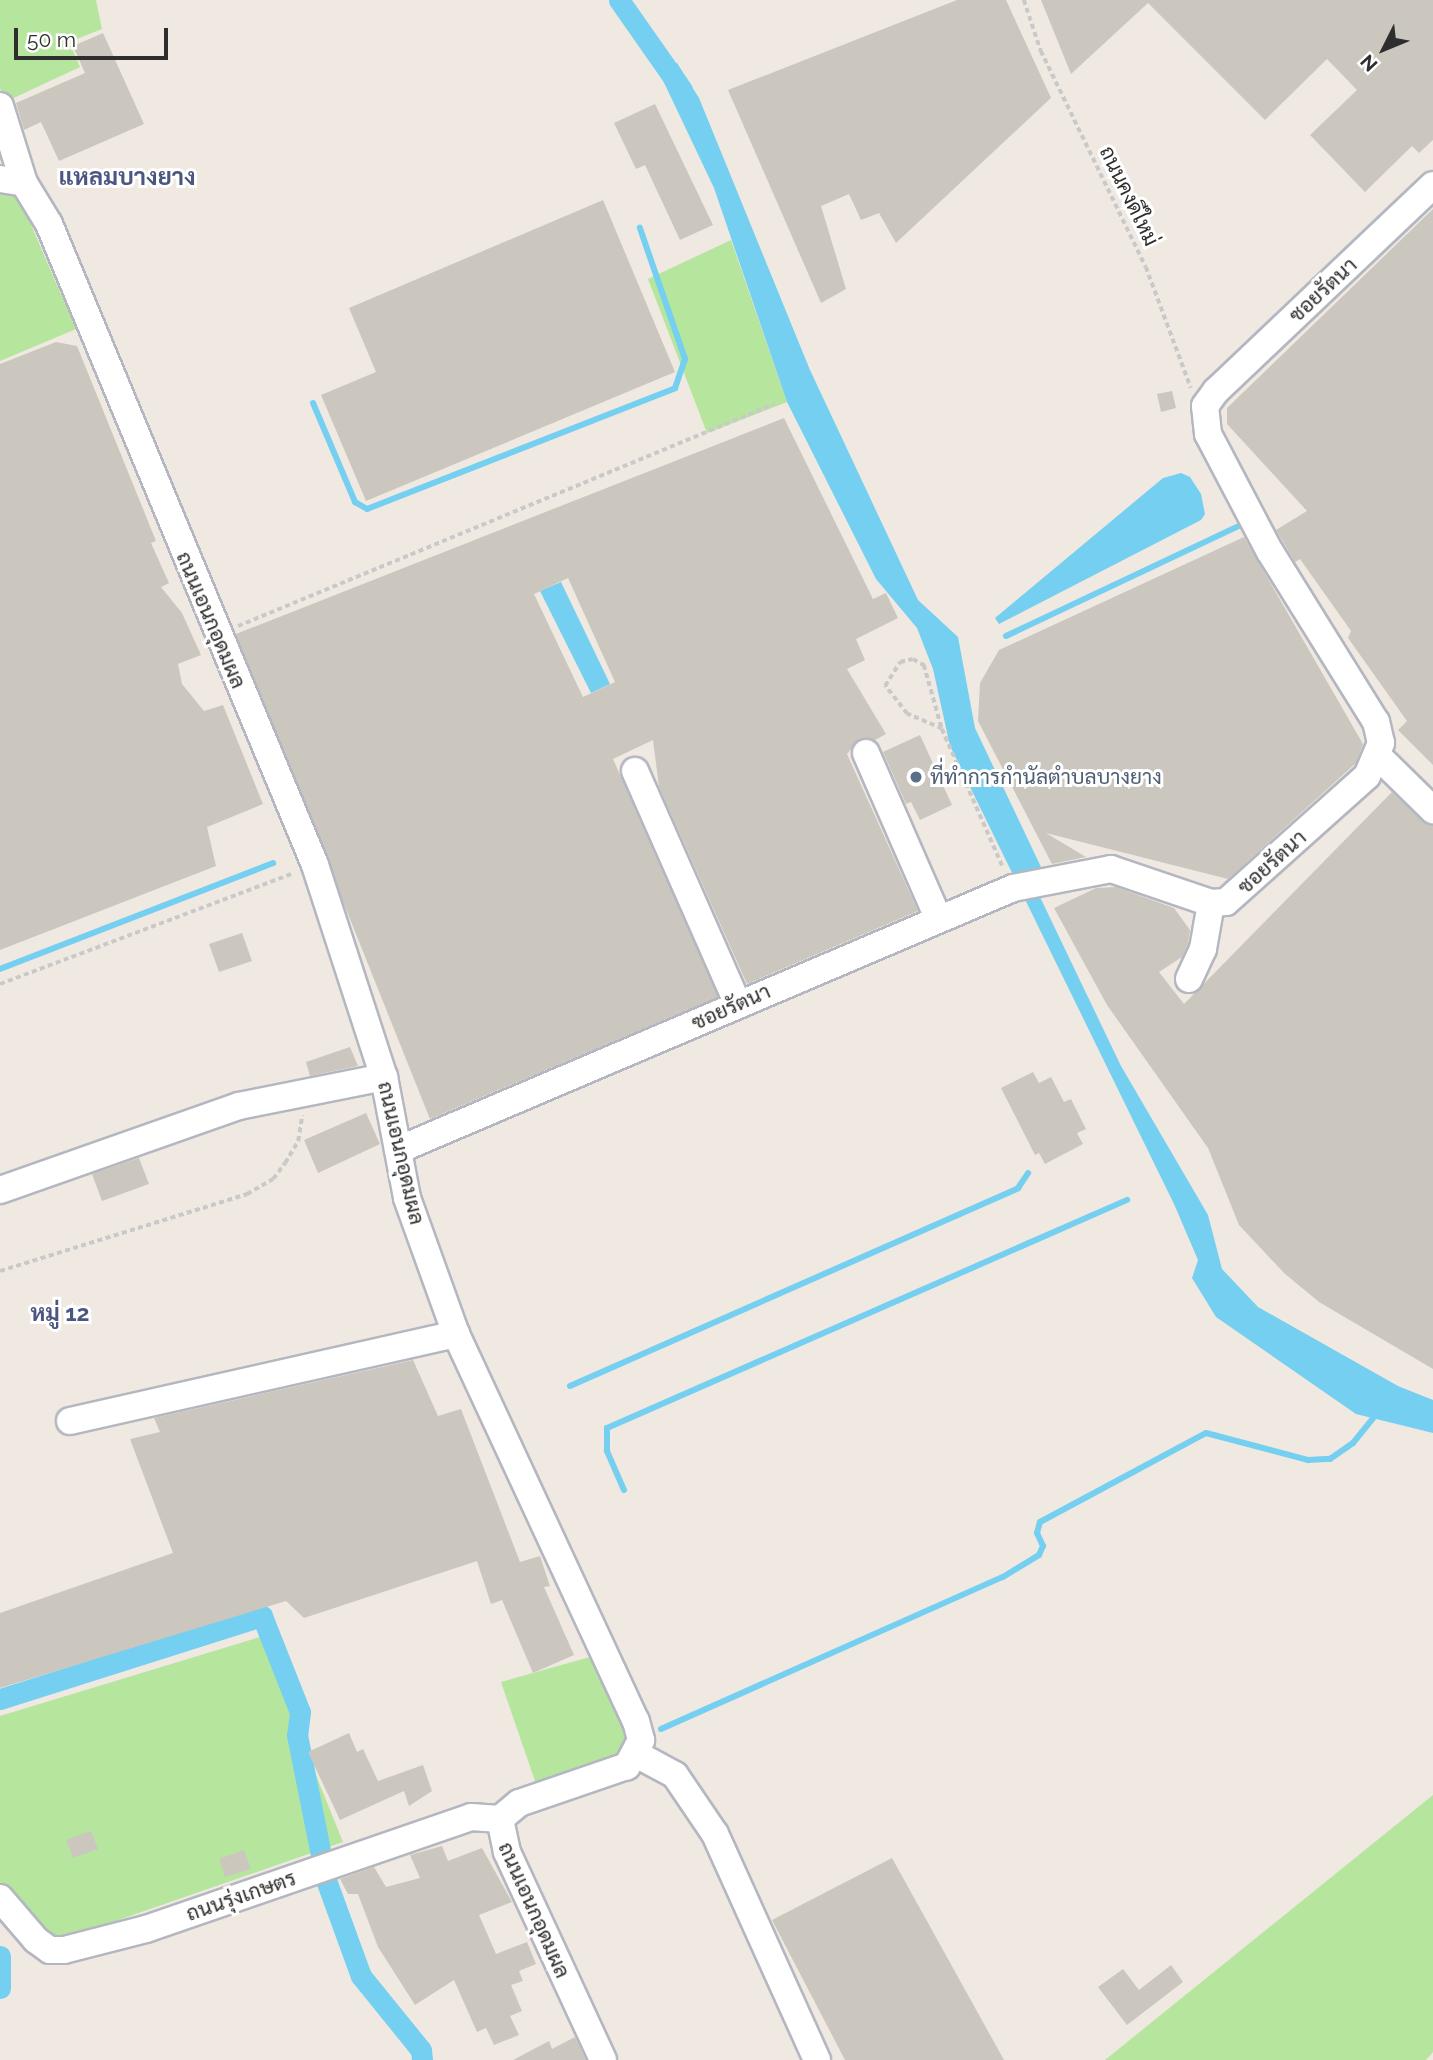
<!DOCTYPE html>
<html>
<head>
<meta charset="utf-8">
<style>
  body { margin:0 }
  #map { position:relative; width:1433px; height:2060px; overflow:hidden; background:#efe9e1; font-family:Raleway,Sarabun,sans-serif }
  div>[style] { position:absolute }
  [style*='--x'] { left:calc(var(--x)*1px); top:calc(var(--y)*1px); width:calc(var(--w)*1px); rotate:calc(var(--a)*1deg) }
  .green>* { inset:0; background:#b6e59e }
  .water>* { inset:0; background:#75cff0 }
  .stream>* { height:6px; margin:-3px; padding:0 3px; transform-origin:3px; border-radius:3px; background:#75cff0 }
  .canal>* { height:21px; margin:-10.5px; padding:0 10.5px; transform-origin:10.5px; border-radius:10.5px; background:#75cff0 }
  .building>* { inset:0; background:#cbc7bf }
  .path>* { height:3.5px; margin-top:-1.75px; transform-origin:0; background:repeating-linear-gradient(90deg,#c9c9c9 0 5px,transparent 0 8.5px) }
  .roads { filter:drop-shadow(2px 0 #b4b7c1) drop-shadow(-2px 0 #b4b7c1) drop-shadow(0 2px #b4b7c1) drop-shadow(0 -2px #b4b7c1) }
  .minor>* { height:26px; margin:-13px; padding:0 13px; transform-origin:13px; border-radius:13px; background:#fff }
  .dots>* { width:19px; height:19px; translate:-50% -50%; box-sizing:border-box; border:4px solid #fff; border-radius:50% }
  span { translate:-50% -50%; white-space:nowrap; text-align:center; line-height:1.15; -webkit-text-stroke:6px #fff; paint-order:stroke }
  .street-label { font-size:21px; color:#2e2e2e }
  .service-label { font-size:21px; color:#4e5e75 }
  .left { translate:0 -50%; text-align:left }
  .neighbourhood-label { font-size:23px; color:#4d5680; font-weight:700 }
  .quarter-label { font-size:24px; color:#4d5680; font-weight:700 }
  .north { position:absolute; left:1349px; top:14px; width:70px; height:70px; -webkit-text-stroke:5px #fff; paint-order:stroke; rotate:227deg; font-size:19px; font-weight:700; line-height:28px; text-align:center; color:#2e2e2e }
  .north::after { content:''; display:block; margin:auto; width:24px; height:32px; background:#2e2e2e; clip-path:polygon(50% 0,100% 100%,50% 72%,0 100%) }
  .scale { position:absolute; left:14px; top:28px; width:154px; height:32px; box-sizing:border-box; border:4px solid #2e2e2e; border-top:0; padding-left:9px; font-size:21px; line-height:24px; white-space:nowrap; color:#2e2e2e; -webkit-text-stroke:5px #fff; paint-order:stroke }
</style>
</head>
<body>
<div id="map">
  <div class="green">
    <div style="clip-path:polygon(0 0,96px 0,102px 29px,69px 42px,80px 67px,5px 102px,0 88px)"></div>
    <div style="clip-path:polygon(0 189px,19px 197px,76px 329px,0 361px)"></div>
    <div style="clip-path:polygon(731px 240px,787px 402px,707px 433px,648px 279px)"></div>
    <div style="clip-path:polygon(260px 1637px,343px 1842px,55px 1942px,0 1887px,0 1716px)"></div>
    <div style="clip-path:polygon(597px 1655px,630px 1728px,627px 1746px,612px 1761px,536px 1784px,501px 1682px)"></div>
    <div style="clip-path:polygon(1433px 1795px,1433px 2052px,1426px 2060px,1105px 2060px)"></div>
  </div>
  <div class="water">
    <div style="clip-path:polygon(677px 63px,699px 98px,810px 370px,918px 600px,958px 637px,975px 728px,1041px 867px,1040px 897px,1121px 1066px,1208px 1215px,1222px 1269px,1258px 1307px,1398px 1386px,1433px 1400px,1433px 1433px,1356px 1414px,1216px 1317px,1192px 1278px,1198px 1260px,1174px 1204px,950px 746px,933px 669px,917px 628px,876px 579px,787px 402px,714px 188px,659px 72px)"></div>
    <div style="clip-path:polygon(1181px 473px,1190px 477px,1201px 494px,1205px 514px,1201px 520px,999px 624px,995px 618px,1163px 478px)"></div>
    <div style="clip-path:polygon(561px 582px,610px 684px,591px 693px,540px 591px)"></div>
  </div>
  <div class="stream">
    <div style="--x:313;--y:403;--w:108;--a:67"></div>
    <div style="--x:355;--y:502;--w:14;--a:30"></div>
    <div style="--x:367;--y:509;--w:331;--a:-21.4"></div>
    <div style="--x:675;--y:388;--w:31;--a:-71"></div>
    <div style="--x:685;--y:359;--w:139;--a:-109"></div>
    <div style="--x:1006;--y:636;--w:260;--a:-25.3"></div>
    <div style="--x:0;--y:969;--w:293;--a:-21.2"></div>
    <div style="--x:570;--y:1386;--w:490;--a:-23.8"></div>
    <div style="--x:1018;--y:1188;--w:18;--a:-56"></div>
    <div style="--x:624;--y:1490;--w:43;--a:-113.6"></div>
    <div style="--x:607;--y:1451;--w:23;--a:-90"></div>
    <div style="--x:607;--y:1428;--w:568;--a:-23.68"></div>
    <div style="--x:661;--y:1729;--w:374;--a:-24"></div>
    <div style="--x:1003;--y:1577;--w:42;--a:-31.4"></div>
    <div style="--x:1039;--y:1555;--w:10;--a:-66"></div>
    <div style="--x:1043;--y:1546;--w:14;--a:-115"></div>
    <div style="--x:1037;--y:1533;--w:11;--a:-75"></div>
    <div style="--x:1040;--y:1522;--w:188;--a:-28.2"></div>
    <div style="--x:1206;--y:1433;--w:106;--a:14.8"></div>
    <div style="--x:1308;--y:1460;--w:22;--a:-3"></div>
    <div style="--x:1330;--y:1459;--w:28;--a:-35"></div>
    <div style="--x:1353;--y:1443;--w:40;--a:-51"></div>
  </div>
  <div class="canal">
    <div style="--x:619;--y:0;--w:110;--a:55"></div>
    <div style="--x:0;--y:1699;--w:275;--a:-17.6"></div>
    <div style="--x:262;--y:1616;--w:103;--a:68.4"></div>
    <div style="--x:300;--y:1712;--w:23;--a:97"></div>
    <div style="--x:297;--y:1735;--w:148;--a:78.7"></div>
    <div style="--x:326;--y:1880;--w:102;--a:70"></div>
    <div style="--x:361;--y:1976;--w:95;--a:51"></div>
    <div style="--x:421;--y:2050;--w:10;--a:84"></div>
    <div style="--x:0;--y:1956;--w:32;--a:90"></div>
  </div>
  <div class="building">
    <div style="clip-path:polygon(957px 0,1006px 0,1051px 98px,896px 243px,879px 213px,861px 220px,849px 194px,821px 206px,846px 289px,821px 303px,728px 90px)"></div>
    <div style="clip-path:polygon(1041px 0,1433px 0,1433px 140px,1419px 153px,1412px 146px,1365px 192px,1310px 135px,1357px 90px,1327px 59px,1265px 120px,1148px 3px,1071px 74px)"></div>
    <div style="clip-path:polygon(103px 33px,144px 124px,59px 161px,41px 122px,24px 130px,16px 103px,85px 73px,73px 46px)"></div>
    <div style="clip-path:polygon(655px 104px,713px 225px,680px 240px,645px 165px,636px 169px,614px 123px)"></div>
    <div style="clip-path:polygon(603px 200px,675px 372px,366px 501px,321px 395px,376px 372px,349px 308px)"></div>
    <div style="clip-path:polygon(1433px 209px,1433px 765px,1398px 730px,1407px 721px,1348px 638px,1351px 631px,1300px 559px,1295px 562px,1276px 530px,1307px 511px,1227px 424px,1227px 408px)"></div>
    <div style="clip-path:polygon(56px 342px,77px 346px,156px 541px,151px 543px,169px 583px,161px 587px,182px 613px,201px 655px,178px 664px,182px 684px,204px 711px,223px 705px,263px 804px,207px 827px,216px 866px,0 950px,0 364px)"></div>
    <div style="clip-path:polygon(1172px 391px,1176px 408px,1161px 412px,1157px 394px)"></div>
    <div style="clip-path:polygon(evenodd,784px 418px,873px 599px,886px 593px,898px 618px,856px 639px,865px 660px,847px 669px,886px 734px,875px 740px,859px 739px,847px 754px,918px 911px,747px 984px,659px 787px,653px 740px,613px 759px,718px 997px,430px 1119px,236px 634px,784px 418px,568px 578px,615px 682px,583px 697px,534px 594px,568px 578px)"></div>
    <div style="clip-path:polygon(1244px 537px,1363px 744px,1356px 763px,1228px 879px,1046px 833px,1086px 857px,1052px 864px,978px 721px,980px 683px,999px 650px)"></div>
    <div style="clip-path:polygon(920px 735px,952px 805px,920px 820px,911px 802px,906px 804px,883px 752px)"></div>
    <div style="clip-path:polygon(1392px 792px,1422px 821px,1433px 825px,1433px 1369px,1319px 1302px,1284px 1273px,1239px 1225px,1208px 1148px,1107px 1005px,1054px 908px,1096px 888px,1116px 887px,1174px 908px,1190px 930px,1188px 944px,1182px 957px,1159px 972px,1184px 1004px)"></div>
    <div style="clip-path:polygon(242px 933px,252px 961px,219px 972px,209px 944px)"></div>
    <div style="clip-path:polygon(350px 1047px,358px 1066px,310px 1076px,306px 1062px)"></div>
    <div style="clip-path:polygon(1033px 1072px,1039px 1083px,1051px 1077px,1064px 1102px,1071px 1099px,1086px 1129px,1077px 1133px,1083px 1144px,1045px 1164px,1039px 1153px,1035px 1155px,1001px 1088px)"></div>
    <div style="clip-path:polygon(366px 1113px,380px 1144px,318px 1173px,304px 1140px)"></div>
    <div style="clip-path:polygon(139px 1158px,149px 1184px,102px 1201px,92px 1174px)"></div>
    <div style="clip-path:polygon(413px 1360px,438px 1416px,461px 1409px,520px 1562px,540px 1556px,550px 1586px,544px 1587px,574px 1655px,533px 1673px,502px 1600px,491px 1604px,477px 1561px,304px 1618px,286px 1601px,0 1688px,0 1613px,173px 1553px,130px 1439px,160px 1432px,154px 1418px)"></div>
    <div style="clip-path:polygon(349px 1733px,357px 1752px,363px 1749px,378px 1781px,423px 1765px,432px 1791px,409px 1806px,404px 1791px,340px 1820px,308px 1752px)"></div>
    <div style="clip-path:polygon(91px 1831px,98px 1849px,73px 1858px,66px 1840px)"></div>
    <div style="clip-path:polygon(442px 1846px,448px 1861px,482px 1848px,512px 1902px,479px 1915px,496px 1954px,527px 1942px,536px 1964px,519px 1971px,523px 1981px,511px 1985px,522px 2011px,510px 2016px,519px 2035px,494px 2045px,486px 2028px,477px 2032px,454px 1980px,415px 2005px,378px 1947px,358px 1894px,348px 1894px,340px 1879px,374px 1867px,386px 1887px,420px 1878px,410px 1855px)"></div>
    <div style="clip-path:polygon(244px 1850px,251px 1869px,225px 1877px,219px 1859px)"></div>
    <div style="clip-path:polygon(892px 1858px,1004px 2060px,845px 2060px,772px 1920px)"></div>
    <div style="clip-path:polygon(1171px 1965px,1183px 1982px,1127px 2025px,1098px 1987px,1123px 1969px,1139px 1990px)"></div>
    <div style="clip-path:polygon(575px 2037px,586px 2060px,513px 2060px,549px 2041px,552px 2049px)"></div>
  </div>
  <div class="path">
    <div style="--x:1024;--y:0;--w:54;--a:71.6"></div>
    <div style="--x:1041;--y:51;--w:240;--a:64.1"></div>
    <div style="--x:1146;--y:267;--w:129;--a:69.6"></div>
    <div style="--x:238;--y:626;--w:580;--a:-22.5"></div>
    <div style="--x:942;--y:729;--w:38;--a:-157"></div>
    <div style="--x:907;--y:714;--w:36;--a:-128"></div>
    <div style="--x:885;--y:686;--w:28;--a:-58"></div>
    <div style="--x:900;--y:662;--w:13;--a:-13"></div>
    <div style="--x:913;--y:659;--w:13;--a:29"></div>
    <div style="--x:924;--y:665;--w:66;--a:74.3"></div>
    <div style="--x:942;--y:729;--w:151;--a:66.2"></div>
    <div style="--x:0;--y:984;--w:313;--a:-20.7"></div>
    <div style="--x:0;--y:1271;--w:259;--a:-17.3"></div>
    <div style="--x:247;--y:1194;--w:30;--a:-30"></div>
    <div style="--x:273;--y:1179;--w:20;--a:-53"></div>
    <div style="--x:285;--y:1163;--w:26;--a:-59"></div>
    <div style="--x:298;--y:1141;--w:26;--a:-81"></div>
  </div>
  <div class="roads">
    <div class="minor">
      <div style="--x:0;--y:106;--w:81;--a:72.7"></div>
      <div style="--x:0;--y:179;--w:24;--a:9"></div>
      <div style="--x:24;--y:183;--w:48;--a:58.6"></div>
      <div style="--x:49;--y:224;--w:694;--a:67.46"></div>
      <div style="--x:315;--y:865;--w:223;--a:72"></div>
      <div style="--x:384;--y:1077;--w:123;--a:79.2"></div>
      <div style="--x:407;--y:1198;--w:145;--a:70.2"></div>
      <div style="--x:456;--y:1334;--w:427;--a:65.1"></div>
      <div style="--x:636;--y:1721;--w:20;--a:75"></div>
      <div style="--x:641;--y:1740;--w:30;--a:118"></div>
      <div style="--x:627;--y:1766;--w:114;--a:161.1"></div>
      <div style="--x:519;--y:1803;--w:25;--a:140"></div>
      <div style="--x:500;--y:1819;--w:34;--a:78"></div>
      <div style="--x:507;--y:1852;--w:229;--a:65.2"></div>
      <div style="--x:866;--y:753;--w:180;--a:66.4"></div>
      <div style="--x:1379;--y:757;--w:76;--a:44.5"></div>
      <div style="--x:635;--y:771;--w:255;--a:66.2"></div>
      <div style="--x:1189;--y:979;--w:33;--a:-65"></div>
      <div style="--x:1203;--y:949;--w:47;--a:-80.1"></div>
      <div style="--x:398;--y:1150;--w:668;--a:-23.07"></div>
      <div style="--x:1013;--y:888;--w:100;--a:-11"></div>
      <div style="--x:1111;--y:869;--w:106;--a:18.8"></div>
      <div style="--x:1211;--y:903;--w:15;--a:-4"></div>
      <div style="--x:1226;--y:902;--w:189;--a:-41.8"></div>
      <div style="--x:1367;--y:776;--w:36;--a:-67"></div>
      <div style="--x:1381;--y:743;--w:22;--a:-103"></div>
      <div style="--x:1376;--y:722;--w:200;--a:-121.9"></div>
      <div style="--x:1270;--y:552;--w:133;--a:-117.7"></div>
      <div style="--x:1208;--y:434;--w:28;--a:-96"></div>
      <div style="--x:1205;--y:406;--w:19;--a:-54"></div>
      <div style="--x:1216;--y:391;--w:299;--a:-43.5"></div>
      <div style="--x:0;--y:1190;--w:253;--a:-19.4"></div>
      <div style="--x:239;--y:1106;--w:148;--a:-11.3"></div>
      <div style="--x:70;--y:1421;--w:396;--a:-12.7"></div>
      <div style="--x:636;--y:1754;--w:44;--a:28.3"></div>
      <div style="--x:675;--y:1775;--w:71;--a:55.9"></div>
      <div style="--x:715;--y:1834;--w:248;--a:65.7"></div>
      <div style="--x:0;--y:1898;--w:55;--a:49.4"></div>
      <div style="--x:36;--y:1940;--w:17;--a:36"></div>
      <div style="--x:50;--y:1950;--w:14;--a:0"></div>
      <div style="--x:64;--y:1950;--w:85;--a:-14.4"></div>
      <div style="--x:146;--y:1929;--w:344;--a:-19"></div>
      <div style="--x:471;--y:1817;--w:29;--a:4"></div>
    </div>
  </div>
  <div class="dots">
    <div style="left:916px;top:777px;background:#5c6f8a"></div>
  </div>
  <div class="street-label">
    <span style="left:1129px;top:196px;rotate:64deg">ถนนคงดีใหม่</span>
    <span style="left:1323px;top:290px;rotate:-43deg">ซอยรัตนา</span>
    <span style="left:211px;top:620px;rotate:67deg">ถนนเอนกอุดมผล</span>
    <span style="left:1272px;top:862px;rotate:-42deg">ซอยรัตนา</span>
    <span style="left:731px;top:1007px;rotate:-24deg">ซอยรัตนา</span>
    <span style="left:401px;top:1153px;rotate:77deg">ถนนเอนกอุดมผล</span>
    <span style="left:241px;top:1896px;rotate:-19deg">ถนนรุ่งเกษตร</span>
    <span style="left:534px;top:1910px;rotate:66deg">ถนนเอนกอุดมผล</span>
  </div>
  <div class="service-label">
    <span class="left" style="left:930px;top:777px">ที่ทำการกำนัลตำบลบางยาง</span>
  </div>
  <div class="neighbourhood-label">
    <span style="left:60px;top:1313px">หมู่ 12</span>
  </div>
  <div class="quarter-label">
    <span style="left:127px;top:177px">แหลมบางยาง</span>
  </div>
  <div class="north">N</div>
  <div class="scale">50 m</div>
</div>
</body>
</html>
